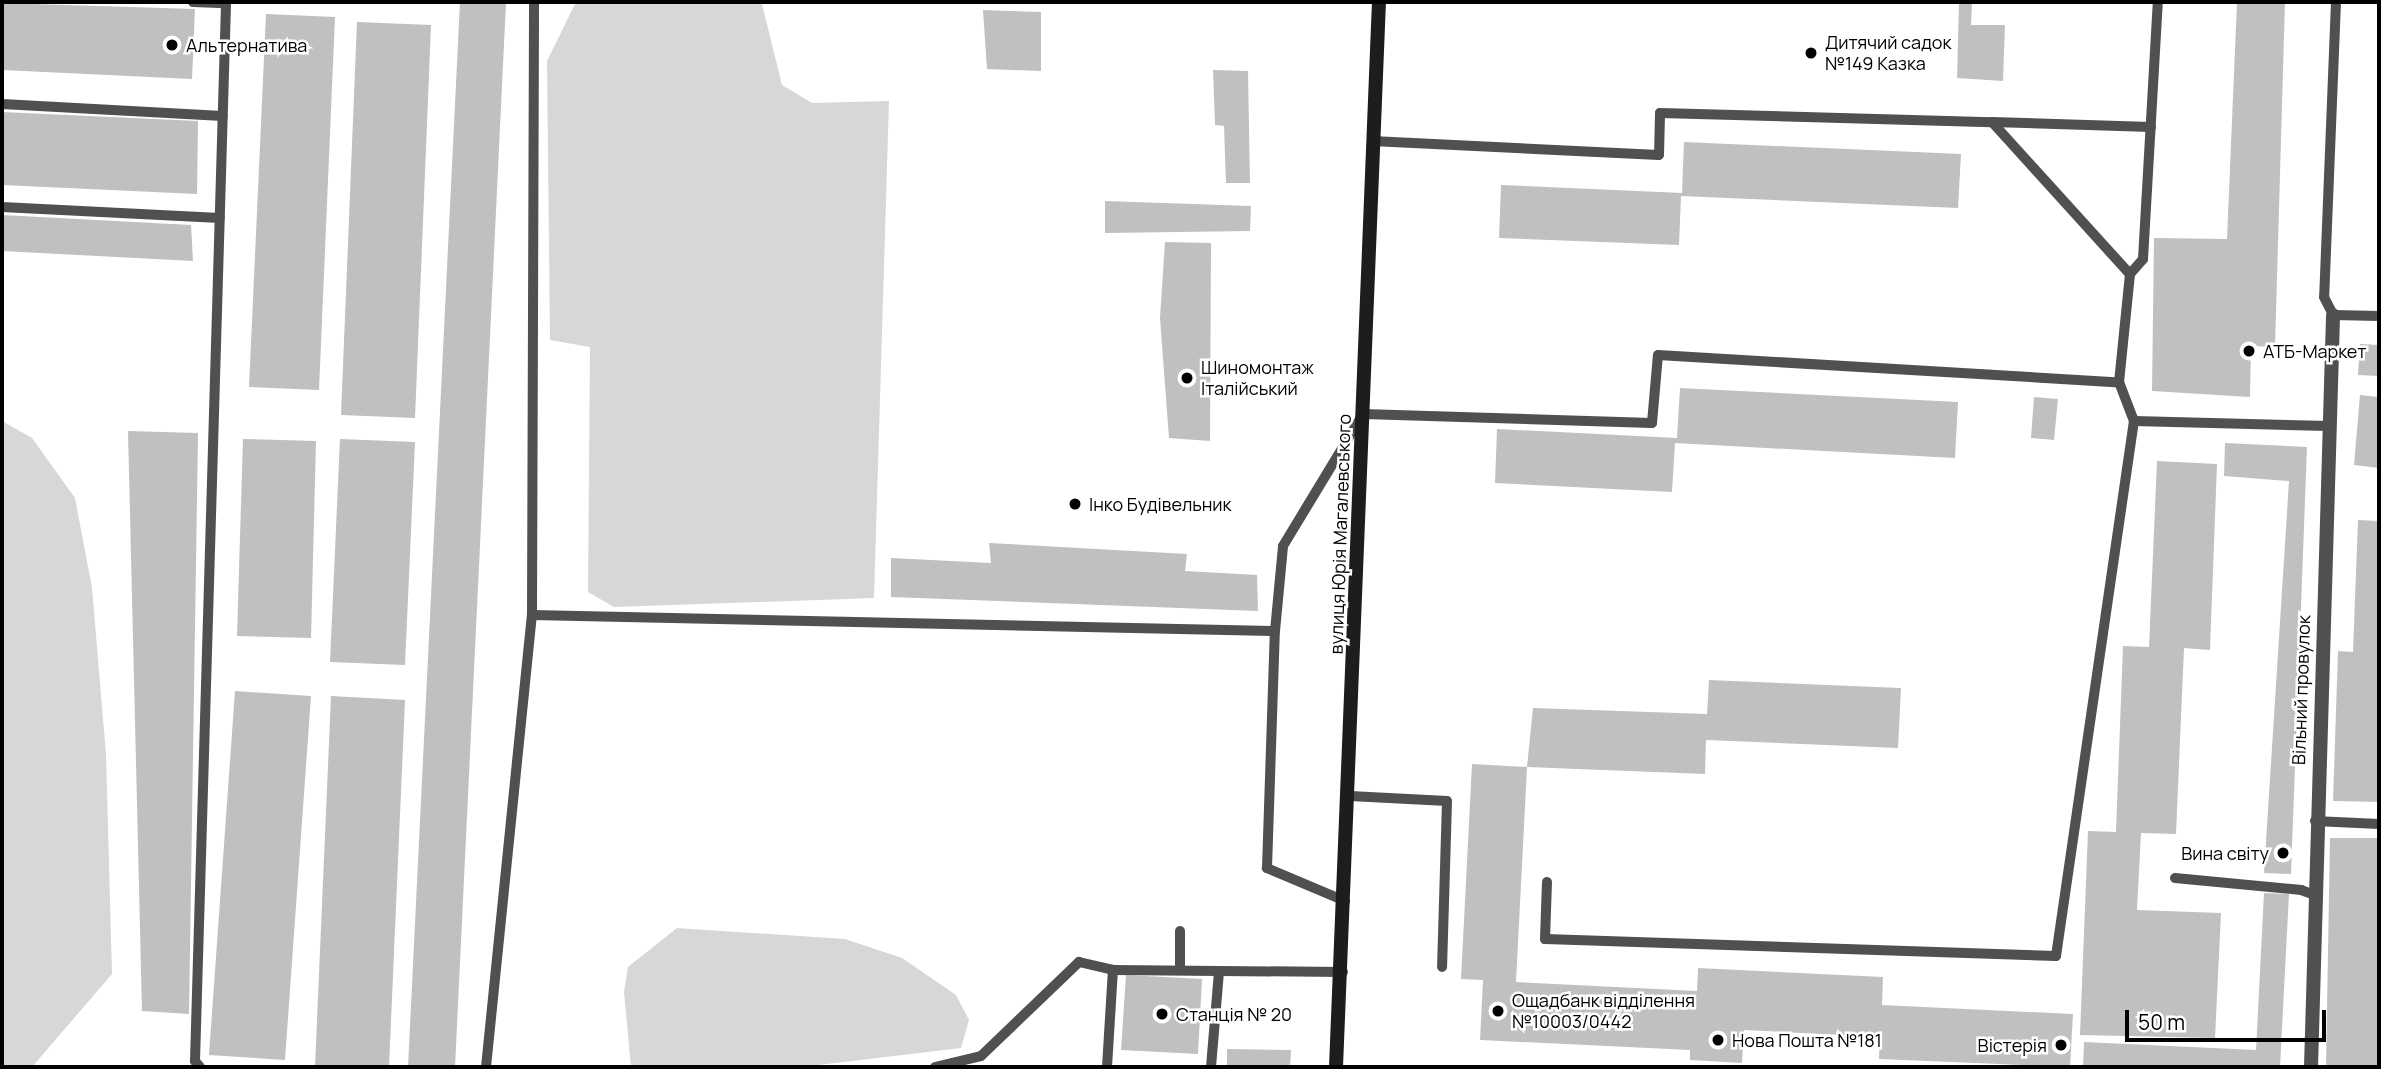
<!DOCTYPE html>
<html>
<head>
<meta charset="utf-8">
<style>
  body { margin:0 }
  #map { position:relative; width:2381px; height:1069px; overflow:hidden; background:#fff; font-family:Manrope,sans-serif }
  div>[style] { position:absolute }
  [style*='--x'] { left:calc(var(--x)*1px); top:calc(var(--y)*1px); width:calc(var(--w)*1px); rotate:calc(var(--a)*1deg) }
  .green>* { inset:0; background:#d7d7d7 }
  .building>* { inset:0; background:#c0c0c0 }
  .lane>* { height:10px; margin:-5px; padding:0 5px; transform-origin:5px; border-radius:5px; background:#505050 }
  .street>* { height:14px; margin:-7px; padding:0 7px; transform-origin:7px; border-radius:7px; background:#505050 }
  .secondary>* { height:14px; margin:-7px; padding:0 7px; transform-origin:7px; border-radius:7px; background:#1d1d1d }
  .dots>* { width:19px; height:19px; translate:-50% -50%; box-sizing:border-box; border:4px solid #fff; border-radius:50% }
  span { translate:-50% -50%; white-space:nowrap; text-align:center; line-height:1.15; -webkit-text-stroke:5px #fff; paint-order:stroke }
  .poi-label { font-size:18px; color:#000 }
  .left { translate:0 -50%; text-align:left }
  .right { translate:-100% -50%; text-align:right }
  .street-label { font-size:18px; color:#000 }
  .frame { position:absolute; inset:0; border:4px solid #000; pointer-events:none }
  .scale { position:absolute; left:2125px; top:1010px; width:201px; height:32px; box-sizing:border-box; border:4px solid #000; border-top:0; padding-left:9px; font-size:21px; line-height:24px; white-space:nowrap; color:#000; -webkit-text-stroke:5px #fff; paint-order:stroke }
</style>
</head>
<body>
<div id="map">
  <div class="green">
    <div style="clip-path:polygon(576px 2px,762px 4px,782px 85px,812px 103px,889px 101px,874px 598px,614px 607px,588px 592px,590px 347px,550px 340px,547px 61px)"></div>
    <div style="clip-path:polygon(2px 421px,32px 438px,75px 498px,92px 588px,106px 754px,112px 974px,32px 1067px,2px 1067px)"></div>
    <div style="clip-path:polygon(677px 928px,845px 939px,902px 958px,956px 995px,969px 1020px,961px 1048px,802px 1067px,631px 1067px,624px 992px,628px 967px)"></div>
  </div>
  <div class="building">
    <div style="clip-path:polygon(460px 2px,506px 2px,455px 1067px,408px 1067px)"></div>
    <div style="clip-path:polygon(1959px 2px,1972px 2px,1971px 25px,2005px 25px,2003px 81px,1957px 78px)"></div>
    <div style="clip-path:polygon(2237px 2px,2285px 2px,2275px 347px,2251px 346px,2250px 397px,2152px 391px,2154px 238px,2227px 239px)"></div>
    <div style="clip-path:polygon(2px 3px,195px 9px,192px 79px,2px 70px)"></div>
    <div style="clip-path:polygon(983px 10px,1041px 12px,1041px 71px,987px 69px)"></div>
    <div style="clip-path:polygon(266px 14px,335px 17px,319px 390px,249px 387px)"></div>
    <div style="clip-path:polygon(357px 22px,431px 25px,415px 418px,341px 415px)"></div>
    <div style="clip-path:polygon(1213px 70px,1248px 71px,1250px 183px,1226px 183px,1224px 126px,1215px 125px)"></div>
    <div style="clip-path:polygon(2px 112px,198px 121px,197px 194px,2px 185px)"></div>
    <div style="clip-path:polygon(1684px 142px,1961px 154px,1958px 208px,1681px 196px,1679px 245px,1499px 238px,1501px 185px,1682px 193px)"></div>
    <div style="clip-path:polygon(1105px 201px,1251px 206px,1250px 231px,1105px 233px)"></div>
    <div style="clip-path:polygon(2px 215px,191px 225px,193px 261px,2px 251px)"></div>
    <div style="clip-path:polygon(1165px 242px,1211px 243px,1210px 441px,1169px 438px,1160px 318px)"></div>
    <div style="clip-path:polygon(2360px 344px,2379px 345px,2379px 376px,2358px 375px)"></div>
    <div style="clip-path:polygon(1680px 388px,1958px 402px,1955px 458px,1675px 443px,1672px 492px,1495px 483px,1497px 429px,1677px 438px)"></div>
    <div style="clip-path:polygon(2360px 395px,2379px 397px,2379px 468px,2354px 465px)"></div>
    <div style="clip-path:polygon(2034px 397px,2058px 399px,2054px 440px,2031px 438px)"></div>
    <div style="clip-path:polygon(128px 431px,198px 433px,189px 1014px,142px 1011px)"></div>
    <div style="clip-path:polygon(243px 439px,316px 441px,311px 638px,237px 636px)"></div>
    <div style="clip-path:polygon(340px 439px,415px 442px,405px 665px,330px 662px)"></div>
    <div style="clip-path:polygon(2225px 443px,2307px 447px,2291px 874px,2264px 873px,2289px 481px,2224px 476px)"></div>
    <div style="clip-path:polygon(2157px 461px,2217px 464px,2210px 650px,2184px 648px,2176px 834px,2141px 833px,2137px 910px,2221px 913px,2215px 1038px,2080px 1035px,2088px 831px,2116px 832px,2123px 646px,2149px 647px)"></div>
    <div style="clip-path:polygon(2358px 520px,2379px 521px,2379px 802px,2333px 801px,2338px 651px,2353px 652px)"></div>
    <div style="clip-path:polygon(989px 543px,1187px 554px,1185px 571px,1257px 575px,1258px 611px,891px 597px,891px 558px,991px 563px)"></div>
    <div style="clip-path:polygon(1709px 680px,1901px 688px,1898px 748px,1706px 740px,1705px 774px,1527px 767px,1533px 708px,1707px 714px)"></div>
    <div style="clip-path:polygon(235px 691px,311px 696px,285px 1060px,209px 1055px)"></div>
    <div style="clip-path:polygon(331px 696px,405px 700px,389px 1067px,315px 1067px)"></div>
    <div style="clip-path:polygon(1472px 764px,1527px 767px,1516px 982px,1697px 991px,1698px 968px,1883px 977px,1882px 1005px,2073px 1014px,2070px 1067px,1879px 1059px,1880px 1037px,1744px 1030px,1742px 1063px,1690px 1060px,1690px 1050px,1480px 1040px,1483px 980px,1461px 979px)"></div>
    <div style="clip-path:polygon(2330px 838px,2379px 838px,2379px 1067px,2326px 1067px)"></div>
    <div style="clip-path:polygon(2264px 893px,2289px 894px,2280px 1067px,2083px 1067px,2084px 1042px,2256px 1050px)"></div>
    <div style="clip-path:polygon(1126px 975px,1202px 979px,1198px 1054px,1121px 1050px)"></div>
    <div style="clip-path:polygon(1227px 1049px,1291px 1050px,1290px 1067px,1227px 1067px)"></div>
  </div>
  <div class="lane">
    <div style="--x:193;--y:2;--w:33;--a:2"></div>
    <div style="--x:2336;--y:2;--w:295;--a:92.3"></div>
    <div style="--x:2324;--y:297;--w:20;--a:63"></div>
    <div style="--x:2333;--y:315;--w:46;--a:1.2"></div>
    <div style="--x:2;--y:104;--w:221;--a:3.1"></div>
    <div style="--x:1992;--y:122;--w:159;--a:1.8"></div>
    <div style="--x:1372;--y:141;--w:287;--a:2.8"></div>
    <div style="--x:1659;--y:155;--w:42;--a:-88.6"></div>
    <div style="--x:1660;--y:113;--w:332;--a:1.6"></div>
    <div style="--x:1992;--y:122;--w:205;--a:47.8"></div>
    <div style="--x:2130;--y:274;--w:109;--a:95.8"></div>
    <div style="--x:2119;--y:382;--w:42;--a:69"></div>
    <div style="--x:2134;--y:421;--w:195;--a:1.5"></div>
    <div style="--x:2;--y:207;--w:218;--a:2.9"></div>
    <div style="--x:2130;--y:274;--w:20;--a:-49"></div>
    <div style="--x:2143;--y:259;--w:257;--a:-86.7"></div>
    <div style="--x:532;--y:615;--w:743;--a:1.23"></div>
    <div style="--x:1350;--y:796;--w:97;--a:3"></div>
    <div style="--x:1447;--y:801;--w:166;--a:91.7"></div>
    <div style="--x:2315;--y:821;--w:64;--a:2.7"></div>
    <div style="--x:2175;--y:878;--w:127;--a:5.4"></div>
    <div style="--x:2301;--y:890;--w:15;--a:20"></div>
    <div style="--x:1547;--y:882;--w:57;--a:92"></div>
    <div style="--x:1545;--y:939;--w:511;--a:1.91"></div>
    <div style="--x:2056;--y:956;--w:541;--a:-81.71"></div>
    <div style="--x:1345;--y:901;--w:85;--a:-157.1"></div>
    <div style="--x:1267;--y:868;--w:237;--a:-88.1"></div>
    <div style="--x:1275;--y:631;--w:85;--a:-84.6"></div>
    <div style="--x:1283;--y:546;--w:154;--a:-58.8"></div>
    <div style="--x:1363;--y:414;--w:289;--a:1.8"></div>
    <div style="--x:1652;--y:423;--w:68;--a:-85"></div>
    <div style="--x:1658;--y:355;--w:462;--a:3.4"></div>
    <div style="--x:1180;--y:970;--w:39;--a:-90"></div>
    <div style="--x:200;--y:1067;--w:8;--a:-130"></div>
    <div style="--x:195;--y:1061;--w:1059;--a:-88.32"></div>
    <div style="--x:486;--y:1067;--w:454;--a:-84.2"></div>
    <div style="--x:532;--y:615;--w:613;--a:-89.81"></div>
    <div style="--x:935;--y:1067;--w:47;--a:-13.4"></div>
    <div style="--x:981;--y:1056;--w:136;--a:-43.8"></div>
    <div style="--x:1079;--y:962;--w:35;--a:13"></div>
    <div style="--x:1107;--y:1067;--w:97;--a:-86.5"></div>
    <div style="--x:1113;--y:970;--w:230;--a:0.5"></div>
    <div style="--x:1211;--y:1067;--w:96;--a:-85.2"></div>
  </div>
  <div class="street">
    <div style="--x:2311;--y:1067;--w:752;--a:-88.32"></div>
  </div>
  <div class="secondary">
    <div style="--x:1336;--y:1067;--w:1066;--a:-87.69"></div>
  </div>
  <div class="dots">
    <div style="left:172px;top:45px;background:#000"></div>
    <div style="left:1811px;top:53px;background:#000"></div>
    <div style="left:2249px;top:351px;background:#000"></div>
    <div style="left:1187px;top:378px;background:#000"></div>
    <div style="left:1075px;top:504px;background:#000"></div>
    <div style="left:2283px;top:853px;background:#000"></div>
    <div style="left:1498px;top:1011px;background:#000"></div>
    <div style="left:1162px;top:1014px;background:#000"></div>
    <div style="left:1718px;top:1040px;background:#000"></div>
    <div style="left:2061px;top:1045px;background:#000"></div>
  </div>
  <div class="poi-label">
    <span class="left" style="left:1825px;top:53px">Дитячий садок<br>№149 Казка</span>
    <span class="left" style="left:186px;top:45px">Альтернатива</span>
    <span class="left" style="left:2263px;top:351px">АТБ-Маркет</span>
    <span class="left" style="left:1201px;top:378px">Шиномонтаж<br>Італійський</span>
    <span class="left" style="left:1089px;top:504px">Інко Будівельник</span>
    <span class="right" style="left:2269px;top:853px">Вина світу</span>
    <span class="left" style="left:1512px;top:1011px">Ощадбанк відділення<br>№10003/0442</span>
    <span class="left" style="left:1176px;top:1014px">Станція № 20</span>
    <span class="left" style="left:1732px;top:1040px">Нова Пошта №181</span>
    <span class="right" style="left:2047px;top:1045px">Вістерія</span>
  </div>
  <div class="street-label">
    <span style="left:1340px;top:534px;rotate:-88deg">вулиця Юрія Магалевського</span>
    <span style="left:2301px;top:690px;rotate:-88deg">Вільний провулок</span>
  </div>
  <div class="frame"></div>
  <div class="scale">50 m</div>
</div>
</body>
</html>
